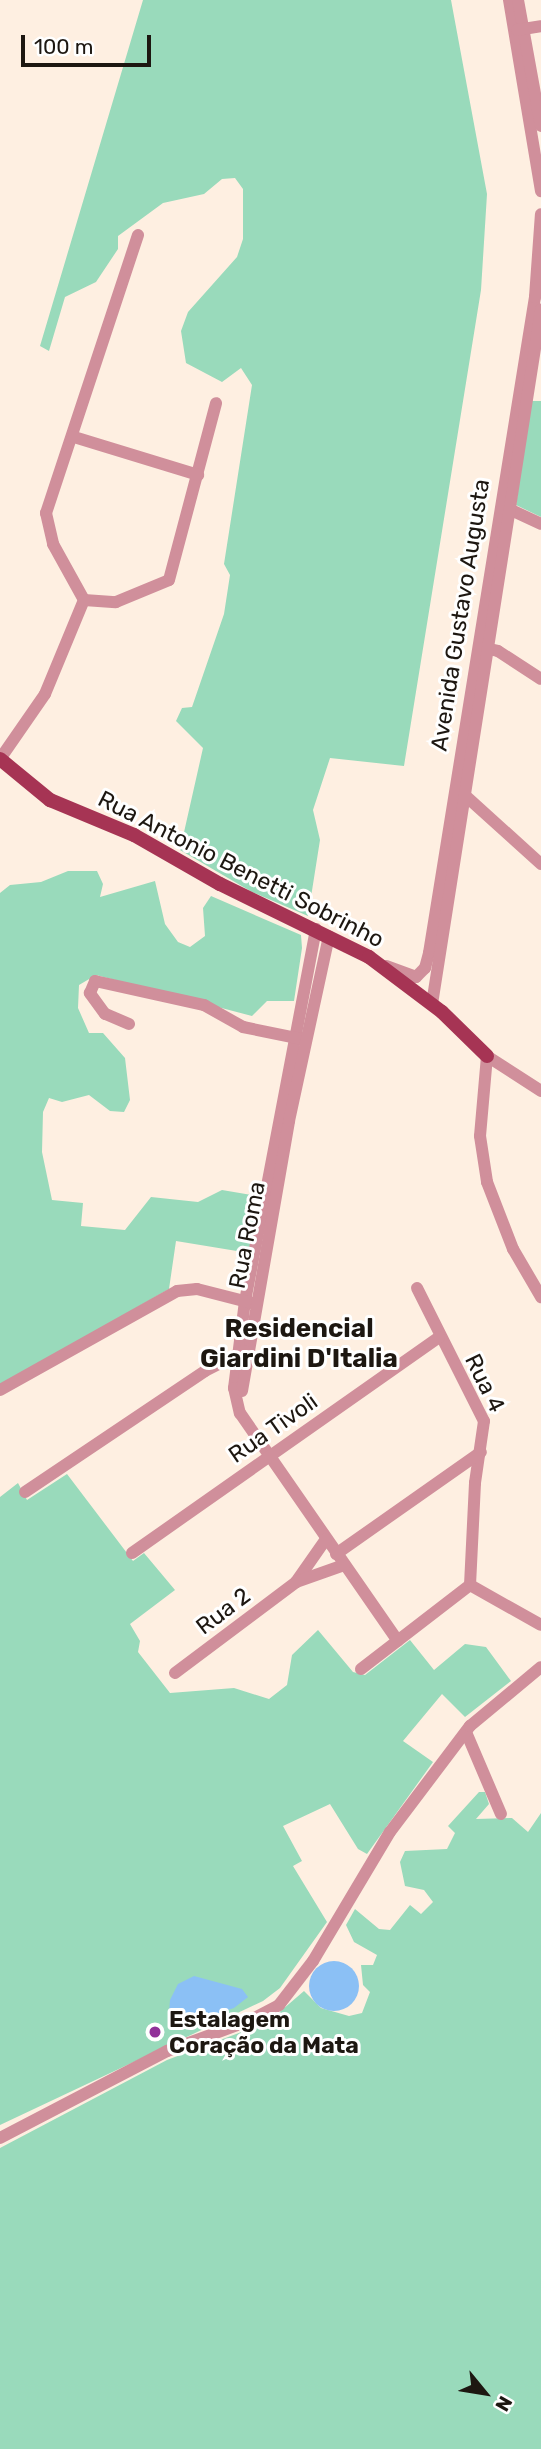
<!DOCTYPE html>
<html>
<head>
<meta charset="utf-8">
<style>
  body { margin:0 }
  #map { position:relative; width:541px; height:2449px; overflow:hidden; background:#feefe1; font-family:Rubik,sans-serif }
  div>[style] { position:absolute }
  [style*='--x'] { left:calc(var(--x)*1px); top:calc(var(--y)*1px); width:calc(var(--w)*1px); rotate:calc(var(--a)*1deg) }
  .green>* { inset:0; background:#99dabb }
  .water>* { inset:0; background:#8bc0f5 }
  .round { border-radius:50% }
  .minor>* { height:12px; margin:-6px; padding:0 6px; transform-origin:6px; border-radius:6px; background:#d08f9b }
  .major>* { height:14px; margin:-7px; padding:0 7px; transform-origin:7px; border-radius:7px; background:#a63454 }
  .dots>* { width:19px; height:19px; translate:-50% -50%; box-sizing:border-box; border:4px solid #fff; border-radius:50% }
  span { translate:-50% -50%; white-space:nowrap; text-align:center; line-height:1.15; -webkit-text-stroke:6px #fff; paint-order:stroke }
  .street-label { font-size:23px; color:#1d1711 }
  .poi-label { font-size:23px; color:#1d1711; font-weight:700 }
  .left { translate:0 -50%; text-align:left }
  .quarter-label { font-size:26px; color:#1d1711; font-weight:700 }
  .north { position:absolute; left:450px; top:2358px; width:70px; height:70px; -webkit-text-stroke:5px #fff; paint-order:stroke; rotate:120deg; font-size:19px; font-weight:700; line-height:28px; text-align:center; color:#1d1711 }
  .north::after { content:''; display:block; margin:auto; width:24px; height:32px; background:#1d1711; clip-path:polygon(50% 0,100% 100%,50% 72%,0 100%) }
  .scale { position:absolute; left:21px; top:35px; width:130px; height:32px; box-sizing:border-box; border:4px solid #1d1711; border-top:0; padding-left:9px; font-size:21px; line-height:24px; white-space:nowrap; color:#1d1711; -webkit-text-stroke:5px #fff; paint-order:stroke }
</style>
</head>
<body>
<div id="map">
  <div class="green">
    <div style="clip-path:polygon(143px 0,451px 0,487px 194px,481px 290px,404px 766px,330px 758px,313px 810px,320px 840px,308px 916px,252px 892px,180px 850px,203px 748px,176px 721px,182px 708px,192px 707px,224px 614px,230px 575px,224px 564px,252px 385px,241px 368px,222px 382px,186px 363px,181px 331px,188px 312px,237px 257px,243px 239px,243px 189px,235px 178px,222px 179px,204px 194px,163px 203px,118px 236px,118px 249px,96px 282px,65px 297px,49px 351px,40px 346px)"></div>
    <div style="clip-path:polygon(531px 401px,541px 401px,541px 517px,516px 505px)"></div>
    <div style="clip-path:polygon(68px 871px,97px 871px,103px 884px,100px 897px,155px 881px,165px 924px,178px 942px,190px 947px,205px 936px,203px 908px,211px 896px,301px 935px,302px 948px,294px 1001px,267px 1001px,252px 1016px,96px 975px,79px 985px,78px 1008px,89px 1033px,103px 1033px,125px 1058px,130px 1100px,124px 1112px,110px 1111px,89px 1095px,62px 1102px,49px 1098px,43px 1112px,42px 1152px,52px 1200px,83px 1203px,81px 1226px,125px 1230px,151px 1197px,198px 1202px,222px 1190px,258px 1196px,249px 1253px,176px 1241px,169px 1289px,0 1386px,0 893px,10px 885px,41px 882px)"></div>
    <div style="clip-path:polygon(67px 1474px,133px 1561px,144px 1553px,175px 1590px,130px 1624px,140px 1641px,138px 1652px,170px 1693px,234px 1688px,269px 1699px,287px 1685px,292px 1655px,318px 1630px,353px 1672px,365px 1675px,410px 1640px,434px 1670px,465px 1644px,486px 1647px,511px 1681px,465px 1717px,442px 1694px,403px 1741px,433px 1762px,367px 1854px,358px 1849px,330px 1804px,283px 1826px,302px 1861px,293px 1866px,327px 1922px,280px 1988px,263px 2001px,0 2125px,0 1497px,18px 1483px,27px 1500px)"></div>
    <div style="clip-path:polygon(479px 1792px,485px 1792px,489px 1804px,476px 1819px,512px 1818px,528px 1832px,541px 1813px,541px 2449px,0 2449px,0 2148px,167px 2060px,268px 2022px,304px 1991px,321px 2008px,349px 2016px,362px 2013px,370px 1992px,363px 1985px,361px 1965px,373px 1965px,377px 1955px,354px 1942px,346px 1925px,355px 1909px,379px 1929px,390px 1930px,410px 1905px,421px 1914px,433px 1902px,424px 1890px,405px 1886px,400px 1862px,405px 1851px,447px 1849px,455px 1833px,448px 1826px)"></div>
  </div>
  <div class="water">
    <div class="round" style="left:309px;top:1961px;width:50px;height:50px"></div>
    <div style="clip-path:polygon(194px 1976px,242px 1989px,248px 1997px,234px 2008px,182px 2025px,169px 2013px,170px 2000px,178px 1984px)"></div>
  </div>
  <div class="minor">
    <div style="--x:509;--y:0;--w:194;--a:80.5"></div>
    <div style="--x:518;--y:0;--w:128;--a:79.7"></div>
    <div style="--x:517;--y:30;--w:24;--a:-9"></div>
    <div style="--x:138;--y:235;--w:293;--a:108.3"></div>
    <div style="--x:46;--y:513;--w:32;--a:77"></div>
    <div style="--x:53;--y:544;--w:64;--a:61"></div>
    <div style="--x:84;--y:600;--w:32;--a:4"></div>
    <div style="--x:116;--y:602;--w:57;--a:-22.5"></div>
    <div style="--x:169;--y:580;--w:183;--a:-75.1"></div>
    <div style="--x:74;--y:437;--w:130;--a:17"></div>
    <div style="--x:509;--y:509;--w:35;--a:25"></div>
    <div style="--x:481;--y:647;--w:17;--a:13"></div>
    <div style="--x:498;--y:651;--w:51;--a:33.1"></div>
    <div style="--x:0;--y:759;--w:79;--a:-55.3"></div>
    <div style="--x:45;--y:694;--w:102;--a:-67.5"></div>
    <div style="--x:458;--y:789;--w:112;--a:42.1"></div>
    <div style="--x:316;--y:929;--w:379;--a:100.8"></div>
    <div style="--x:245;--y:1301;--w:88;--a:97.2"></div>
    <div style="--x:234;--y:1388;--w:26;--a:77"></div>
    <div style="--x:240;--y:1413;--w:277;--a:55.3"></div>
    <div style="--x:386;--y:966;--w:32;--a:20"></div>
    <div style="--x:416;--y:977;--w:13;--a:-45"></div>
    <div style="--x:425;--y:968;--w:16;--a:-75"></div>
    <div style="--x:429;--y:953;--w:665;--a:-80.82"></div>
    <div style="--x:535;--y:297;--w:83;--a:-85.9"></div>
    <div style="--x:432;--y:1004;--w:703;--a:-81.07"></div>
    <div style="--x:129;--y:1024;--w:26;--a:-157"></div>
    <div style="--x:105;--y:1014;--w:26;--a:-126"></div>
    <div style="--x:90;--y:993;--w:13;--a:-67"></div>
    <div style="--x:95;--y:981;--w:112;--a:12.4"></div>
    <div style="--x:204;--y:1005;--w:45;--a:29.4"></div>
    <div style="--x:243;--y:1027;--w:59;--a:11.7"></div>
    <div style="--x:541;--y:1091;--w:64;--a:-147.1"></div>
    <div style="--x:487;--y:1056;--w:80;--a:95"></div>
    <div style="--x:480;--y:1136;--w:47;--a:81.3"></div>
    <div style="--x:487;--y:1182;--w:72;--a:68.8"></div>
    <div style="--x:513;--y:1249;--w:56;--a:59.7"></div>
    <div style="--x:417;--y:1288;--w:149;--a:63.3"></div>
    <div style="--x:484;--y:1421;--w:63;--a:98.3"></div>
    <div style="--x:475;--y:1483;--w:102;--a:92.8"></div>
    <div style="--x:0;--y:1390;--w:203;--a:-29.2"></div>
    <div style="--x:177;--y:1291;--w:20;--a:-6"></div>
    <div style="--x:197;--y:1289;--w:57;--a:14.3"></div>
    <div style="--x:242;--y:1391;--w:274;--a:-80.1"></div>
    <div style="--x:289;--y:1121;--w:189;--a:-77.8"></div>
    <div style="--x:25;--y:1492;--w:217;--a:-33.9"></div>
    <div style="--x:205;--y:1371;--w:44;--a:-27.1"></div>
    <div style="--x:132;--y:1553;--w:375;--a:-35.1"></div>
    <div style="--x:336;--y:1554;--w:177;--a:-35.1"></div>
    <div style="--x:296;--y:1582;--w:52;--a:-55.1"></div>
    <div style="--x:470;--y:1585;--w:81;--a:29.4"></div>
    <div style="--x:361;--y:1669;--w:138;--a:-37.6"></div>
    <div style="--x:175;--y:1673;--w:151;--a:-36.9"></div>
    <div style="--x:296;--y:1582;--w:51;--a:-19.5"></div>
    <div style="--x:466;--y:1732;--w:89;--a:66.9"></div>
    <div style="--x:0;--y:2138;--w:188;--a:-27.5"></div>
    <div style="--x:167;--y:2051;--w:90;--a:-20.3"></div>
    <div style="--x:251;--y:2020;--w:32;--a:-28"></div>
    <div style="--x:279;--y:2005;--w:56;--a:-52.3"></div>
    <div style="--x:313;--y:1961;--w:150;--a:-59.2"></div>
    <div style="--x:390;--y:1832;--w:133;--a:-53"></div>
    <div style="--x:470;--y:1726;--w:92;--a:-39.7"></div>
  </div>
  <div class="major">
    <div style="--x:0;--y:759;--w:65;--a:39.4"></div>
    <div style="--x:50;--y:800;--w:91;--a:22.6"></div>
    <div style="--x:134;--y:835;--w:99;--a:29.7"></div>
    <div style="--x:220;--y:884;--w:166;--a:26.1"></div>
    <div style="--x:369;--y:957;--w:91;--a:37"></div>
    <div style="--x:442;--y:1012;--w:63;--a:44.4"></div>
  </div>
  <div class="dots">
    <div style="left:155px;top:2032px;background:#913199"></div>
  </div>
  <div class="street-label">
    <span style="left:460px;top:615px;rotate:-81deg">Avenida Gustavo Augusta</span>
    <span style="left:241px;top:869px;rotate:27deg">Rua Antonio Benetti Sobrinho</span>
    <span style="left:247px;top:1235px;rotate:-79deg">Rua Roma</span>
    <span style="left:485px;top:1383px;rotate:64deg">Rua 4</span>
    <span style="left:273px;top:1428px;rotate:-35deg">Rua Tivoli</span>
    <span style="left:223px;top:1611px;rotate:-37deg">Rua 2</span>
  </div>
  <div class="poi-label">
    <span class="left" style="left:169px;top:2032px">Estalagem<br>Coração da Mata</span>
  </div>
  <div class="quarter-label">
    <span style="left:299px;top:1344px">Residencial<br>Giardini D'Italia</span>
  </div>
  <div class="north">N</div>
  <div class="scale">100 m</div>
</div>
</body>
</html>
